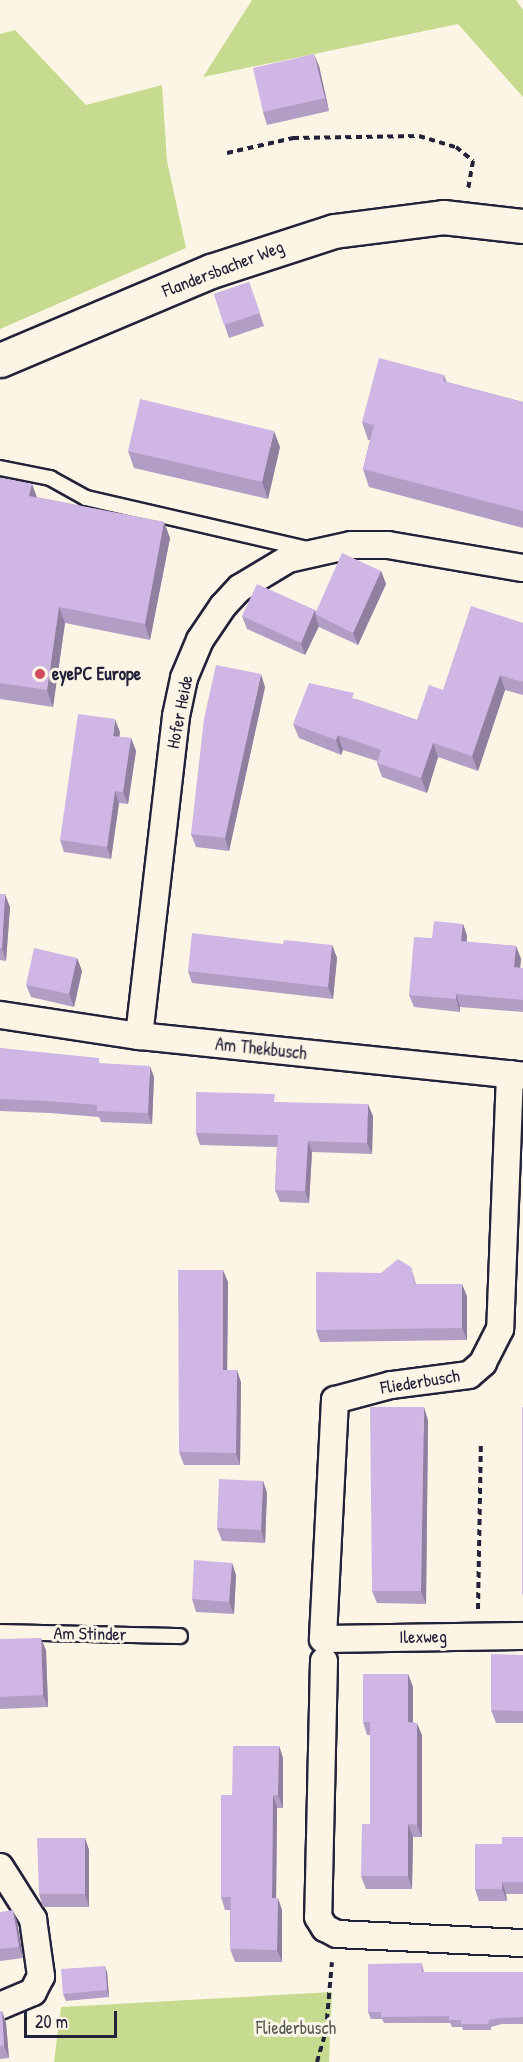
<!DOCTYPE html>
<html>
<head>
<meta charset="utf-8">
<style>
  body { margin:0 }
  #map { position:relative; width:523px; height:2062px; overflow:hidden; background:#fcf5e5; font-family:"Patrick Hand",sans-serif }
  div>[style] { position:absolute }
  [style*='--x'] { left:calc(var(--x)*1px); top:calc(var(--y)*1px); width:calc(var(--w)*1px); rotate:calc(var(--a)*1deg) }
  .green>* { inset:0; background:#c7db90 }
  .path>* { height:4px; margin-top:-2px; transform-origin:0; background:repeating-linear-gradient(90deg,#22223b 0 6px,transparent 0 10.5px) }
  .roads { filter:drop-shadow(2px 0 #22223b) drop-shadow(-2px 0 #22223b) drop-shadow(0 2px #22223b) drop-shadow(0 -2px #22223b) }
  .service>* { height:14px; margin:-7px; padding:0 7px; transform-origin:7px; border-radius:7px; background:#fcf5e5 }
  .minor>* { height:26px; margin:-13px; padding:0 13px; transform-origin:13px; border-radius:13px; background:#fcf5e5 }
  .secondary>* { height:33px; margin:-16.5px; padding:0 16.5px; transform-origin:16.5px; border-radius:16.5px; background:#fcf5e5 }
  .wall>* { inset:0; background:#b29dc5 }
  .shaded-wall>* { inset:0; background:#917fa0 }
  .building>* { inset:0; background:#cfb6e5 }
  .dots>* { width:16px; height:16px; translate:-50% -50%; box-sizing:border-box; border:3px solid #fcf5e5; border-radius:50% }
  span { translate:-50% -50%; white-space:nowrap; text-align:center; line-height:1.15; -webkit-text-stroke:6px #fcf5e5; paint-order:stroke }
  .street-label { font-size:18px; color:#22223b }
  .poi-label { font-size:18px; color:#22223b; font-weight:700 }
  .left { translate:0 -50%; text-align:left }
  .park-label { font-size:18px; color:#545a54 }
  .scale { position:absolute; left:24px; top:2011px; width:93px; height:27px; box-sizing:border-box; border:3px solid #22223b; border-top:0; padding-left:8px; font-size:18px; line-height:21px; white-space:nowrap; color:#22223b; -webkit-text-stroke:4px #fcf5e5; paint-order:stroke }
</style>
</head>
<body>
<div id="map">
  <div class="green">
    <div style="clip-path:polygon(252px 0,516px 0,523px 10px,523px 97px,458px 24px,203px 77px)"></div>
    <div style="clip-path:polygon(15px 30px,86px 105px,162px 85px,167px 161px,186px 248px,0 329px,0 34px)"></div>
    <div style="clip-path:polygon(332px 1992px,329px 2062px,54px 2062px,61px 2007px)"></div>
  </div>
  <div class="path">
    <div style="--x:227;--y:153;--w:68;--a:-12.8"></div>
    <div style="--x:293;--y:138;--w:126;--a:-0.9"></div>
    <div style="--x:419;--y:136;--w:39;--a:17"></div>
    <div style="--x:456;--y:147;--w:22;--a:39"></div>
    <div style="--x:473;--y:161;--w:28;--a:100"></div>
    <div style="--x:478;--y:1609;--w:164;--a:-89"></div>
    <div style="--x:317;--y:2062;--w:33;--a:-74"></div>
    <div style="--x:326;--y:2030;--w:68;--a:-85"></div>
  </div>
  <div class="roads">
    <div class="service">
      <div style="--x:0;--y:468;--w:51;--a:11.3"></div>
      <div style="--x:50;--y:478;--w:41;--a:29.1"></div>
      <div style="--x:86;--y:498;--w:227;--a:13"></div>
      <div style="--x:0;--y:1632;--w:180;--a:1.3"></div>
    </div>
    <div class="minor">
      <div style="--x:0;--y:1015;--w:141;--a:8.6"></div>
      <div style="--x:139;--y:1036;--w:386;--a:5.9"></div>
      <div style="--x:139;--y:1036;--w:322;--a:-83.4"></div>
      <div style="--x:176;--y:716;--w:39;--a:-78"></div>
      <div style="--x:184;--y:678;--w:41;--a:-67.2"></div>
      <div style="--x:200;--y:640;--w:41;--a:-55.9"></div>
      <div style="--x:223;--y:606;--w:25;--a:-47"></div>
      <div style="--x:240;--y:588;--w:56;--a:-31.1"></div>
      <div style="--x:288;--y:559;--w:65;--a:-12.5"></div>
      <div style="--x:351;--y:545;--w:37;--a:0"></div>
      <div style="--x:388;--y:545;--w:137;--a:9.7"></div>
      <div style="--x:510;--y:1074;--w:255;--a:92.2"></div>
      <div style="--x:500;--y:1329;--w:38;--a:117"></div>
      <div style="--x:483;--y:1363;--w:18;--a:139"></div>
      <div style="--x:469;--y:1375;--w:79;--a:172.7"></div>
      <div style="--x:391;--y:1385;--w:58;--a:165"></div>
      <div style="--x:335;--y:1400;--w:239;--a:92.9"></div>
      <div style="--x:323;--y:1639;--w:200;--a:-0.9"></div>
      <div style="--x:324;--y:1661;--w:256;--a:91.3"></div>
      <div style="--x:318;--y:1917;--w:13;--a:58"></div>
      <div style="--x:325;--y:1928;--w:13;--a:27"></div>
      <div style="--x:337;--y:1934;--w:186;--a:2.8"></div>
      <div style="--x:0;--y:1867;--w:62;--a:57.6"></div>
      <div style="--x:33;--y:1919;--w:58;--a:82"></div>
      <div style="--x:41;--y:1976;--w:18;--a:117"></div>
      <div style="--x:33;--y:1992;--w:36;--a:157"></div>
    </div>
    <div class="secondary">
      <div style="--x:0;--y:360;--w:229;--a:-22.9"></div>
      <div style="--x:211;--y:271;--w:129;--a:-18"></div>
      <div style="--x:334;--y:231;--w:110;--a:-7.3"></div>
      <div style="--x:443;--y:217;--w:81;--a:6.4"></div>
    </div>
  </div>
  <div class="wall">
    <div style="clip-path:polygon(319px 66px,329px 111px,267px 125px,263px 112px)"></div>
    <div style="clip-path:polygon(249px 282px,264px 326px,229px 338px,214px 294px)"></div>
    <div style="clip-path:polygon(444px 375px,447px 382px,523px 402px,523px 528px,369px 487px,363px 469px,370px 440px,368px 440px,362px 422px)"></div>
    <div style="clip-path:polygon(280px 447px,268px 499px,134px 468px,128px 451px)"></div>
    <div style="clip-path:polygon(0 478px,32px 484px,36px 497px,164px 522px,170px 538px,150px 640px,65px 623px,53px 707px,0 699px)"></div>
    <div style="clip-path:polygon(381px 571px,386px 584px,358px 645px,319px 627px,319px 626px,305px 655px,247px 629px,242px 616px,315px 610px,316px 612px)"></div>
    <div style="clip-path:polygon(523px 623px,523px 695px,505px 690px,478px 771px,438px 757px,427px 793px,382px 777px,377px 763px,377px 761px,343px 750px,341px 755px,299px 738px,293px 724px,356px 699px,417px 720px,443px 690px)"></div>
    <div style="clip-path:polygon(265px 687px,229px 851px,196px 847px,191px 834px)"></div>
    <div style="clip-path:polygon(120px 732px,119px 737px,131px 738px,136px 751px,128px 804px,119px 803px,111px 859px,64px 852px,60px 840px)"></div>
    <div style="clip-path:polygon(0 894px,10px 907px,6px 961px,0 960px)"></div>
    <div style="clip-path:polygon(463px 924px,467px 936px,467px 942px,516px 946px,521px 959px,520px 968px,523px 968px,523px 1012px,460px 1007px,460px 1012px,414px 1007px,409px 995px,432px 938px)"></div>
    <div style="clip-path:polygon(283px 944px,332px 945px,337px 958px,333px 999px,192px 983px,188px 971px)"></div>
    <div style="clip-path:polygon(77px 958px,82px 971px,74px 1007px,31px 997px,26px 985px)"></div>
    <div style="clip-path:polygon(0 1048px,101px 1064px,154px 1077px,152px 1124px,101px 1122px,99px 1117px,50px 1113px,0 1111px)"></div>
    <div style="clip-path:polygon(278px 1102px,373px 1116px,372px 1154px,312px 1152px,309px 1203px,280px 1202px,275px 1190px,277px 1147px,200px 1145px,196px 1133px)"></div>
    <div style="clip-path:polygon(411px 1267px,416px 1284px,467px 1296px,467px 1340px,320px 1342px,316px 1330px,381px 1273px)"></div>
    <div style="clip-path:polygon(228px 1282px,227px 1370px,241px 1382px,240px 1465px,184px 1465px,179px 1452px)"></div>
    <div style="clip-path:polygon(428px 1420px,426px 1604px,377px 1603px,372px 1591px)"></div>
    <div style="clip-path:polygon(263px 1481px,267px 1493px,265px 1543px,222px 1541px,217px 1528px)"></div>
    <div style="clip-path:polygon(232px 1563px,236px 1575px,234px 1614px,196px 1612px,192px 1599px)"></div>
    <div style="clip-path:polygon(0 1639px,46px 1650px,48px 1707px,0 1709px)"></div>
    <div style="clip-path:polygon(523px 1655px,523px 1723px,496px 1723px,491px 1710px)"></div>
    <div style="clip-path:polygon(408px 1674px,413px 1687px,413px 1722px,422px 1735px,422px 1837px,413px 1837px,412px 1889px,366px 1889px,361px 1876px,370px 1824px,370px 1735px,367px 1735px,363px 1722px)"></div>
    <div style="clip-path:polygon(279px 1746px,283px 1758px,283px 1808px,277px 1808px,276px 1898px,282px 1910px,282px 1962px,235px 1962px,230px 1949px,230px 1910px,225px 1910px,221px 1897px,232px 1795px)"></div>
    <div style="clip-path:polygon(523px 1837px,523px 1894px,506px 1894px,507px 1901px,479px 1901px,475px 1889px,502px 1844px)"></div>
    <div style="clip-path:polygon(85px 1838px,89px 1850px,89px 1907px,43px 1907px,39px 1894px)"></div>
    <div style="clip-path:polygon(0 1912px,17px 1921px,23px 1958px,0 1961px)"></div>
    <div style="clip-path:polygon(422px 1963px,424px 1972px,523px 1972px,523px 2024px,502px 2024px,491px 2027px,491px 2030px,463px 2030px,462px 2027px,452px 2027px,450px 2023px,384px 2023px,382px 2019px,371px 2019px,368px 2012px)"></div>
    <div style="clip-path:polygon(107px 1972px,109px 1997px,66px 2001px,63px 1994px)"></div>
    <div style="clip-path:polygon(0 2011px,2px 2011px,6px 2023px,9px 2058px,0 2059px)"></div>
  </div>
  <div class="shaded-wall">
    <div style="clip-path:polygon(314px 54px,319px 66px,329px 111px,325px 98px)"></div>
    <div style="clip-path:polygon(274px 431px,280px 447px,268px 499px,262px 482px)"></div>
    <div style="clip-path:polygon(32px 484px,38px 500px,29px 496px)"></div>
    <div style="clip-path:polygon(164px 522px,170px 538px,150px 640px,145px 624px)"></div>
    <div style="clip-path:polygon(381px 571px,386px 584px,358px 645px,353px 633px)"></div>
    <div style="clip-path:polygon(59px 607px,65px 623px,53px 707px,47px 690px)"></div>
    <div style="clip-path:polygon(315px 610px,317px 616px,315px 614px,319px 626px,305px 655px,301px 643px)"></div>
    <div style="clip-path:polygon(261px 674px,265px 687px,229px 851px,225px 838px)"></div>
    <div style="clip-path:polygon(500px 675px,505px 690px,478px 771px,472px 756px)"></div>
    <div style="clip-path:polygon(115px 719px,120px 732px,118px 748px,113px 736px)"></div>
    <div style="clip-path:polygon(338px 735px,343px 750px,341px 755px,336px 740px)"></div>
    <div style="clip-path:polygon(131px 738px,136px 751px,128px 804px,123px 792px)"></div>
    <div style="clip-path:polygon(433px 743px,438px 757px,427px 793px,421px 778px)"></div>
    <div style="clip-path:polygon(115px 791px,119px 803px,111px 859px,107px 847px)"></div>
    <div style="clip-path:polygon(5px 894px,10px 907px,6px 961px,2px 948px)"></div>
    <div style="clip-path:polygon(463px 924px,467px 936px,465px 953px,461px 941px)"></div>
    <div style="clip-path:polygon(332px 945px,337px 958px,333px 999px,328px 987px)"></div>
    <div style="clip-path:polygon(516px 946px,521px 959px,519px 980px,514px 967px)"></div>
    <div style="clip-path:polygon(77px 958px,82px 971px,74px 1007px,69px 994px)"></div>
    <div style="clip-path:polygon(456px 994px,460px 1007px,460px 1012px,456px 999px)"></div>
    <div style="clip-path:polygon(150px 1066px,154px 1077px,152px 1124px,148px 1113px)"></div>
    <div style="clip-path:polygon(368px 1104px,373px 1116px,372px 1154px,367px 1143px)"></div>
    <div style="clip-path:polygon(308px 1141px,312px 1152px,309px 1203px,305px 1191px)"></div>
    <div style="clip-path:polygon(223px 1270px,228px 1282px,227px 1382px,223px 1370px)"></div>
    <div style="clip-path:polygon(462px 1284px,467px 1296px,467px 1340px,462px 1328px)"></div>
    <div style="clip-path:polygon(237px 1370px,241px 1382px,240px 1465px,236px 1453px)"></div>
    <div style="clip-path:polygon(424px 1407px,428px 1420px,426px 1604px,421px 1591px)"></div>
    <div style="clip-path:polygon(263px 1481px,267px 1493px,265px 1543px,261px 1530px)"></div>
    <div style="clip-path:polygon(232px 1563px,236px 1575px,234px 1614px,229px 1602px)"></div>
    <div style="clip-path:polygon(41px 1638px,46px 1650px,48px 1707px,43px 1695px)"></div>
    <div style="clip-path:polygon(408px 1674px,413px 1687px,413px 1735px,408px 1722px)"></div>
    <div style="clip-path:polygon(417px 1723px,422px 1735px,422px 1837px,417px 1825px)"></div>
    <div style="clip-path:polygon(279px 1746px,283px 1758px,283px 1808px,278px 1795px)"></div>
    <div style="clip-path:polygon(273px 1795px,277px 1808px,276px 1910px,272px 1898px)"></div>
    <div style="clip-path:polygon(408px 1824px,413px 1837px,412px 1889px,408px 1876px)"></div>
    <div style="clip-path:polygon(85px 1838px,89px 1850px,89px 1907px,85px 1894px)"></div>
    <div style="clip-path:polygon(502px 1882px,506px 1894px,507px 1901px,502px 1889px)"></div>
    <div style="clip-path:polygon(278px 1898px,282px 1910px,282px 1962px,277px 1950px)"></div>
    <div style="clip-path:polygon(13px 1910px,17px 1921px,23px 1958px,19px 1947px)"></div>
    <div style="clip-path:polygon(105px 1966px,107px 1972px,109px 1997px,107px 1990px)"></div>
    <div style="clip-path:polygon(2px 2011px,6px 2023px,9px 2058px,4px 2046px)"></div>
  </div>
  <div class="building">
    <div style="clip-path:polygon(314px 54px,325px 98px,263px 112px,253px 68px)"></div>
    <div style="clip-path:polygon(249px 282px,260px 313px,224px 325px,214px 294px)"></div>
    <div style="clip-path:polygon(379px 358px,444px 375px,443px 381px,523px 402px,523px 511px,363px 469px,374px 425px,362px 422px)"></div>
    <div style="clip-path:polygon(140px 399px,274px 431px,262px 482px,128px 451px)"></div>
    <div style="clip-path:polygon(0 478px,32px 484px,29px 496px,164px 522px,145px 624px,59px 607px,47px 690px,0 683px)"></div>
    <div style="clip-path:polygon(342px 553px,381px 571px,353px 633px,315px 614px)"></div>
    <div style="clip-path:polygon(257px 584px,315px 610px,301px 643px,242px 616px)"></div>
    <div style="clip-path:polygon(471px 606px,523px 623px,523px 680px,522px 682px,500px 675px,472px 756px,433px 743px,421px 778px,377px 763px,381px 750px,338px 735px,336px 740px,293px 724px,309px 683px,354px 693px,352px 698px,417px 720px,429px 685px,443px 690px)"></div>
    <div style="clip-path:polygon(216px 665px,261px 674px,225px 838px,191px 834px,204px 719px)"></div>
    <div style="clip-path:polygon(78px 714px,115px 719px,113px 736px,131px 738px,123px 792px,115px 791px,107px 847px,60px 840px)"></div>
    <div style="clip-path:polygon(0 894px,5px 894px,2px 948px,0 948px)"></div>
    <div style="clip-path:polygon(434px 921px,463px 924px,461px 941px,516px 946px,514px 967px,523px 968px,523px 1000px,456px 994px,456px 999px,409px 995px,414px 937px,432px 938px)"></div>
    <div style="clip-path:polygon(192px 933px,283px 944px,284px 940px,332px 945px,328px 987px,188px 971px)"></div>
    <div style="clip-path:polygon(34px 948px,77px 958px,69px 994px,26px 985px)"></div>
    <div style="clip-path:polygon(0 1048px,99px 1058px,99px 1063px,150px 1066px,148px 1113px,97px 1111px,97px 1105px,46px 1101px,0 1099px)"></div>
    <div style="clip-path:polygon(196px 1092px,275px 1094px,274px 1102px,368px 1104px,367px 1143px,308px 1141px,305px 1191px,275px 1190px,278px 1135px,196px 1133px)"></div>
    <div style="clip-path:polygon(398px 1259px,411px 1267px,415px 1284px,462px 1284px,462px 1328px,316px 1330px,316px 1272px,381px 1273px)"></div>
    <div style="clip-path:polygon(178px 1270px,223px 1270px,223px 1370px,237px 1370px,236px 1453px,179px 1452px)"></div>
    <div style="clip-path:polygon(370px 1407px,424px 1407px,421px 1591px,372px 1591px)"></div>
    <div style="clip-path:polygon(522px 1407px,523px 1407px,523px 1594px,522px 1594px)"></div>
    <div style="clip-path:polygon(219px 1479px,263px 1481px,261px 1530px,217px 1528px)"></div>
    <div style="clip-path:polygon(194px 1560px,232px 1563px,229px 1602px,192px 1599px)"></div>
    <div style="clip-path:polygon(41px 1638px,43px 1695px,0 1697px,0 1639px)"></div>
    <div style="clip-path:polygon(491px 1654px,523px 1655px,523px 1711px,491px 1710px)"></div>
    <div style="clip-path:polygon(363px 1674px,408px 1674px,408px 1722px,417px 1723px,417px 1825px,408px 1824px,408px 1876px,361px 1876px,362px 1824px,370px 1824px,370px 1722px,363px 1722px)"></div>
    <div style="clip-path:polygon(233px 1746px,279px 1746px,278px 1795px,273px 1795px,272px 1898px,278px 1898px,277px 1950px,230px 1949px,231px 1897px,221px 1897px,221px 1795px,232px 1795px)"></div>
    <div style="clip-path:polygon(502px 1837px,523px 1837px,523px 1882px,502px 1882px,502px 1889px,475px 1889px,475px 1844px,502px 1844px)"></div>
    <div style="clip-path:polygon(37px 1838px,85px 1838px,85px 1894px,39px 1894px)"></div>
    <div style="clip-path:polygon(13px 1910px,19px 1947px,0 1949px,0 1912px)"></div>
    <div style="clip-path:polygon(422px 1963px,422px 1972px,523px 1972px,523px 2017px,500px 2018px,489px 2020px,488px 2024px,461px 2024px,461px 2020px,449px 2020px,449px 2016px,381px 2017px,381px 2012px,368px 2012px,368px 1964px)"></div>
    <div style="clip-path:polygon(105px 1966px,107px 1990px,63px 1994px,61px 1969px)"></div>
    <div style="clip-path:polygon(0 2011px,2px 2011px,4px 2046px,0 2046px)"></div>
  </div>
  <div class="dots">
    <div style="left:40px;top:674px;background:#d1495b"></div>
  </div>
  <div class="street-label">
    <span style="left:223px;top:269px;rotate:-21deg">Flandersbacher Weg</span>
    <span style="left:180px;top:712px;rotate:-79deg">Hofer Heide</span>
    <span style="left:261px;top:1049px;rotate:6deg">Am Thekbusch</span>
    <span style="left:420px;top:1382px;rotate:-9deg">Fliederbusch</span>
    <span style="left:90px;top:1634px;rotate:1deg">Am Stinder</span>
    <span style="left:423px;top:1637px;rotate:-1deg">Ilexweg</span>
  </div>
  <div class="poi-label">
    <span class="left" style="left:52px;top:674px">eyePC Europe</span>
  </div>
  <div class="park-label">
    <span style="left:296px;top:2028px">Fliederbusch</span>
  </div>
  <div class="scale">20 m</div>
</div>
</body>
</html>
